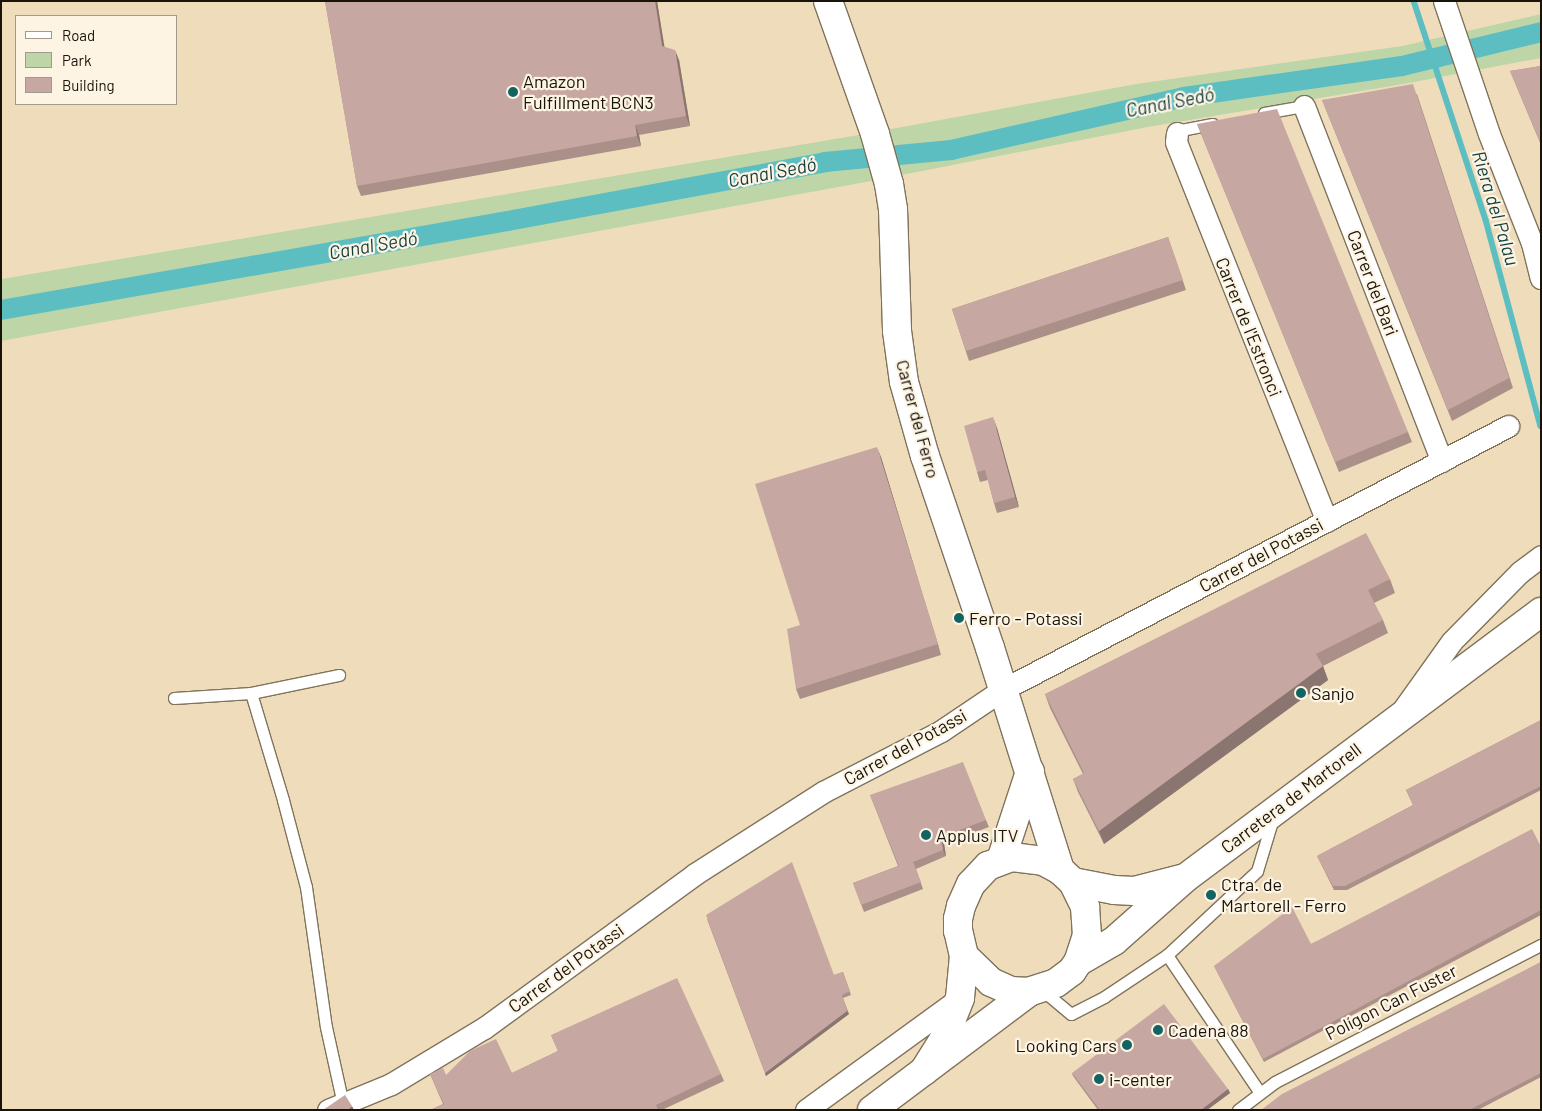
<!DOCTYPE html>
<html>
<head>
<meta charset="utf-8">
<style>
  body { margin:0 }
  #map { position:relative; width:1542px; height:1111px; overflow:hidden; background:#f5e6cc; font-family:Barlow,sans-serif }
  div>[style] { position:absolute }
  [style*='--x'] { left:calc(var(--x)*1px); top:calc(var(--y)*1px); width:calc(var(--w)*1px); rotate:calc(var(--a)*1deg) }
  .built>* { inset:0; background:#efdcbb }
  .green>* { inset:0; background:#bed5a7 }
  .stream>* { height:5.5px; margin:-2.75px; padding:0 2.75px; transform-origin:2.75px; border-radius:2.75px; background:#5dbec2 }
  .canal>* { height:20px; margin:-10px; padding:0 10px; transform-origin:10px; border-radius:10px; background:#5dbec2 }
  .roads { filter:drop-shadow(1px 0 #80735c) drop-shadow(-1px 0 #80735c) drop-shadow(0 1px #80735c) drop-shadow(0 -1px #80735c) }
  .service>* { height:11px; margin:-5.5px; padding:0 5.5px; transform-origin:5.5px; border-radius:5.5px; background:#fff }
  .minor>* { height:21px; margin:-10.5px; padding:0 10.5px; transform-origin:10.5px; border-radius:10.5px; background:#fff }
  .tertiary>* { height:28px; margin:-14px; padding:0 14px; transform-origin:14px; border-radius:14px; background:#fff }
  .secondary>* { height:28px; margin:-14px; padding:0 14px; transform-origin:14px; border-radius:14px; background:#fff }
  .wall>* { inset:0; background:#ab908a }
  .shaded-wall>* { inset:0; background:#8b7571 }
  .building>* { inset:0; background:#c7a7a1 }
  .dots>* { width:14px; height:14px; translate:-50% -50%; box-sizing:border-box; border:2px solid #fdf4e4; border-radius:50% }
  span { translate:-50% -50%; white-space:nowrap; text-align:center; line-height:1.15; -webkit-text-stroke:4.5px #fdf4e4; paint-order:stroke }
  .poi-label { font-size:18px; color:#19140a }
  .left { translate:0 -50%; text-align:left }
  .right { translate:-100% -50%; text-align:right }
  .street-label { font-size:18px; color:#19140a }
  .water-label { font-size:19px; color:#113e40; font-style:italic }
  .frame { position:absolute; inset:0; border:2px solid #19140a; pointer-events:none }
  .legend { position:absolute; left:15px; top:15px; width:162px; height:90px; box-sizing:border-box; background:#fdf4e4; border:1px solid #a29a8d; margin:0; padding:6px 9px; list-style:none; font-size:15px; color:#19140a }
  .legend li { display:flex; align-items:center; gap:10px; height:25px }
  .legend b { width:25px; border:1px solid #a29a8d }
</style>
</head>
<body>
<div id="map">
  <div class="built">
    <div style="clip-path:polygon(evenodd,1px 1px,1541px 1px,1541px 14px,1402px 46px,1136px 84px,858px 135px,1px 279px,1px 1px,16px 16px,176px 16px,176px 104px,16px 104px,16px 16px)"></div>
    <div style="clip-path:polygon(1541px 58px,1541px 1110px,1px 1110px,1px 341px,866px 182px,1148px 127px,1404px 84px)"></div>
  </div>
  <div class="green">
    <div style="clip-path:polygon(1541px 14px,1541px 58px,1404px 84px,1148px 127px,866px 182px,1px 341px,1px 279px,858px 135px,1136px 84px,1402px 46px)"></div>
  </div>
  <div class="stream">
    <div style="--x:1414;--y:1;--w:231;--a:71.8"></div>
    <div style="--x:1486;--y:220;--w:213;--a:75.1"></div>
  </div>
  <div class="canal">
    <div style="--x:1;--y:310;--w:515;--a:-9.96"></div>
    <div style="--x:508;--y:221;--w:322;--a:-10.5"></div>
    <div style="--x:825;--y:162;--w:127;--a:-5.4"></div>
    <div style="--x:951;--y:150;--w:239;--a:-12.8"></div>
    <div style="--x:1184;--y:97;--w:220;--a:-8.1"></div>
    <div style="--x:1402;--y:66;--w:143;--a:-13.7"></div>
  </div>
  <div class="roads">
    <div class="service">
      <div style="--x:1264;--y:113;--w:41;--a:-9.9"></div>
      <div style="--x:1177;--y:133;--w:5;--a:-37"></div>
      <div style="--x:1181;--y:130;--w:32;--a:-11"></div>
      <div style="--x:251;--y:693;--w:90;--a:-11.6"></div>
      <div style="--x:174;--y:698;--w:77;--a:-3.7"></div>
      <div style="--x:251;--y:693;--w:112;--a:73.3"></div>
      <div style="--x:283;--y:800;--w:90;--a:75.2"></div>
      <div style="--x:306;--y:887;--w:141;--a:81.9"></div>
      <div style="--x:326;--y:1027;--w:79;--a:77.6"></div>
      <div style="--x:1167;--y:955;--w:123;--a:-43"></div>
      <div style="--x:1257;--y:871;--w:55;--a:-73.2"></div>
      <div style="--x:1041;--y:989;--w:39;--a:40"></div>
      <div style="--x:1071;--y:1014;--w:37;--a:-27"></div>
      <div style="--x:1104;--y:997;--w:76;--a:-33.7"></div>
      <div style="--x:1167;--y:955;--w:166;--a:56"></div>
      <div style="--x:1238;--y:1110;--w:46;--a:-37.1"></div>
      <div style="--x:1275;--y:1082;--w:299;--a:-27.3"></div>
    </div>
    <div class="minor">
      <div style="--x:1444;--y:1;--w:140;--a:71.3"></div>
      <div style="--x:1489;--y:134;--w:117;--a:68.5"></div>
      <div style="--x:1532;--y:243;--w:36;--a:76"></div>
      <div style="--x:1304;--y:106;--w:381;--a:68.8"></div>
      <div style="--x:1177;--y:133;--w:9;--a:96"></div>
      <div style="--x:1176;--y:142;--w:408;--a:68.3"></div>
      <div style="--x:1404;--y:708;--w:82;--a:-54.4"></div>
      <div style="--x:1452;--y:641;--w:97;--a:-45.4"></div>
      <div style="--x:1520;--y:572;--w:26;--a:-37"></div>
      <div style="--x:328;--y:1110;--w:68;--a:-22.4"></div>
      <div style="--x:391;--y:1084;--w:109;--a:-31.1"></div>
      <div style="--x:484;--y:1028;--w:261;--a:-36.1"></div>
      <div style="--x:695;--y:874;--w:152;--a:-32.6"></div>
      <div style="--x:823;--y:792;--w:133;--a:-27.3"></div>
      <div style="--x:941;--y:731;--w:73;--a:-33.9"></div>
      <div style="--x:1002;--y:690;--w:571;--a:-27.55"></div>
      <div style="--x:806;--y:1110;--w:190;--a:-36"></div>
    </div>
    <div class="tertiary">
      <div style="--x:828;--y:1;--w:141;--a:70.5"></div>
      <div style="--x:875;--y:134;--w:52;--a:74.4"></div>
      <div style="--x:889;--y:184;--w:25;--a:81"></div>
      <div style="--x:893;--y:209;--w:122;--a:88.1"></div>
      <div style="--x:897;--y:331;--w:51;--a:82.2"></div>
      <div style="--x:904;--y:382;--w:77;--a:74.2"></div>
      <div style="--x:925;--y:456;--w:203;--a:71.3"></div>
      <div style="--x:990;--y:648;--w:233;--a:72.5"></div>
      <div style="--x:1001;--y:860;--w:93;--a:-71.8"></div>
    </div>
    <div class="secondary">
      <div style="--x:1073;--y:882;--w:42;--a:11"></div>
      <div style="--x:1114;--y:890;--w:20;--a:3"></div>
      <div style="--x:1134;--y:891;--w:49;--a:-14.3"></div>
      <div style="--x:1078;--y:962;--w:42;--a:-30.3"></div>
      <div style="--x:1114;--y:941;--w:94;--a:-41.5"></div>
      <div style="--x:1184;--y:879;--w:446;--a:-36.8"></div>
      <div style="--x:924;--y:1071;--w:36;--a:-58"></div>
      <div style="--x:943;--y:1041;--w:46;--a:-68.4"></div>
      <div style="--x:960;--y:998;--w:42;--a:-84.6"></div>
      <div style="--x:964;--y:956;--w:26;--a:-103"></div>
      <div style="--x:958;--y:931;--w:12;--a:-90"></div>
      <div style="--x:958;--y:919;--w:13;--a:-77"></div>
      <div style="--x:961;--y:906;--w:24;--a:-66"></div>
      <div style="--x:971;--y:884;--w:25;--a:-47"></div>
      <div style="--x:988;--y:866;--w:26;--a:-21"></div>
      <div style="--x:1012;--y:857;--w:31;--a:7"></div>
      <div style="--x:1043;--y:861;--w:19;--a:28"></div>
      <div style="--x:1060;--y:870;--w:18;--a:43"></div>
      <div style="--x:1073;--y:882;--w:28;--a:64"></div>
      <div style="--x:1085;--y:907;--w:28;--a:86"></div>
      <div style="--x:1087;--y:935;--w:28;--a:108"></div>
      <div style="--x:1078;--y:962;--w:11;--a:124"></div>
      <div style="--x:1072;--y:971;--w:20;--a:143"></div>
      <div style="--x:1056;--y:983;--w:28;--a:162"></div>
      <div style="--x:1029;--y:992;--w:18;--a:-177"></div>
      <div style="--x:1011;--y:991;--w:22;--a:-156"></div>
      <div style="--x:991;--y:982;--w:37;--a:-136"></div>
      <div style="--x:872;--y:1110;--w:196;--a:-36.9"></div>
    </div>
  </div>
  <div class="wall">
    <div style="clip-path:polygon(325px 1px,657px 1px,664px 47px,679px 60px,690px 126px,639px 135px,641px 146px,361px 196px,357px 186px)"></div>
    <div style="clip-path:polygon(1541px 66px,1541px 145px,1510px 71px)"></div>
    <div style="clip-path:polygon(1417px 94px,1513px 388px,1452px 421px,1322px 100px)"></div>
    <div style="clip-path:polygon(1197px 124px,1408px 432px,1412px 442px,1339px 472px)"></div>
    <div style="clip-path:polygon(1168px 237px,1186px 290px,969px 361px,952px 309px)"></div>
    <div style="clip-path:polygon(997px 428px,1019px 507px,997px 513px,994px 503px,988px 480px,980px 482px,977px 472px)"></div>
    <div style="clip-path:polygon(881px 457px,941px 655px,800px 699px,796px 689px,800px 625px)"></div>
    <div style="clip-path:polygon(1390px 579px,1395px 593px,1374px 603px,1383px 620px,1388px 633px,1323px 666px,1328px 680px,1104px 844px,1078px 792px,1073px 779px,1083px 774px,1050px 708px,1045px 694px)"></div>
    <div style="clip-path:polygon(1541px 720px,1541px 790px,1347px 890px,1334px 890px,1317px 856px,1413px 805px,1406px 790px)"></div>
    <div style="clip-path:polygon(870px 795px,986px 820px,989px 827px,944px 844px,946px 856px,916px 869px,923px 889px,864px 912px,853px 883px,898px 866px)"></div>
    <div style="clip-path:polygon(1541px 847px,1541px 915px,1264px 1062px,1214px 966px,1311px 944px)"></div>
    <div style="clip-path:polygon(707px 919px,834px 975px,843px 972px,851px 995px,843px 998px,849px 1014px,766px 1076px)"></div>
    <div style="clip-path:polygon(1541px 962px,1541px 1077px,1478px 1110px,1261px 1110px)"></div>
    <div style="clip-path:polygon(551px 1035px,721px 1074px,724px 1081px,662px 1110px,430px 1110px,443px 1104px,430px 1074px,446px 1075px,512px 1073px,558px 1051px)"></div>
    <div style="clip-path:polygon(1072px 1073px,1228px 1089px,1230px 1093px,1207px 1110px,1098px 1110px,1073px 1076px)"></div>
  </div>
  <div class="shaded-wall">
    <div style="clip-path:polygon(655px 1px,657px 1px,666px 56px,662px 46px)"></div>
    <div style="clip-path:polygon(675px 50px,679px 60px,690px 126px,686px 116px)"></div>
    <div style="clip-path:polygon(635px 125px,639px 135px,641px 146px,637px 136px)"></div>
    <div style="clip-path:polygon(993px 417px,997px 428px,1019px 507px,1015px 497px)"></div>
    <div style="clip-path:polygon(877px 447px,881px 457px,941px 655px,938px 644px)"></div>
    <div style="clip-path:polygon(1323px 666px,1328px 680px,1104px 844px,1099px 831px)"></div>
    <div style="clip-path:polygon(941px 837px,944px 844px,946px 856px,943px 850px)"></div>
    <div style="clip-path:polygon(847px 1011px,849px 1014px,766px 1076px,765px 1073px)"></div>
    <div style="clip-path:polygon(1228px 1089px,1230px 1093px,1207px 1110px,1201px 1110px)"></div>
    <div style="clip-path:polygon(352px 1106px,354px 1110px,347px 1110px)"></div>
  </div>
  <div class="building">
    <div style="clip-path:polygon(325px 1px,655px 1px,662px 46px,675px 50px,686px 116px,635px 125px,637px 136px,357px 186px)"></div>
    <div style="clip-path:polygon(1541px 66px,1541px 144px,1510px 71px)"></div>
    <div style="clip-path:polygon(1413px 84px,1509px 378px,1448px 410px,1322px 100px)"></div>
    <div style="clip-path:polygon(1277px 109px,1408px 432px,1335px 462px,1197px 124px)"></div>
    <div style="clip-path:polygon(1168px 237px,1183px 280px,966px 351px,952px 309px)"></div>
    <div style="clip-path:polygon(993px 417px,1015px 497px,994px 503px,985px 470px,977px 472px,964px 426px)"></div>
    <div style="clip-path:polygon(877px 447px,938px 644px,796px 689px,787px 629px,800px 625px,755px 484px)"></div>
    <div style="clip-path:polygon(1366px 533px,1390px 579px,1368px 590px,1383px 620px,1316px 654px,1323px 666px,1099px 831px,1073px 779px,1084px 773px,1045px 694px)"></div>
    <div style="clip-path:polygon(1541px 720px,1541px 786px,1345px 886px,1333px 886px,1317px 856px,1413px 805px,1406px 790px)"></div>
    <div style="clip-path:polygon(963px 762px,986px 820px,941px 837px,943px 850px,913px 862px,921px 882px,861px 905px,853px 883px,899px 866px,870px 795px)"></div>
    <div style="clip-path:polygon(1532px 829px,1541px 847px,1541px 910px,1263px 1059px,1214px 966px,1292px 907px,1311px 944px)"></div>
    <div style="clip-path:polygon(792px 862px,834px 975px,843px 972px,850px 991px,842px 995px,847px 1011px,765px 1073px,706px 915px)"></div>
    <div style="clip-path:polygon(1541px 962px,1541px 1073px,1469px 1110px,1261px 1110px,1282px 1094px)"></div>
    <div style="clip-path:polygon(677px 978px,721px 1074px,656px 1105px,658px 1110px,430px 1110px,444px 1104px,430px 1074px,443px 1068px,446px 1075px,470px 1051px,496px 1039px,512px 1073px,558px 1051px,551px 1035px)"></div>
    <div style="clip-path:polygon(1164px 1004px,1228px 1089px,1201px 1110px,1100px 1110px,1072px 1073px)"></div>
    <div style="clip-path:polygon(345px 1095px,352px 1106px,347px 1110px,323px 1110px)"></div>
  </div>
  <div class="dots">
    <div style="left:513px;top:92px;background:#136363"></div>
    <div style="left:959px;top:618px;background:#136363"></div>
    <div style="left:1301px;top:693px;background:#136363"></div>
    <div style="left:926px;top:835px;background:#136363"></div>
    <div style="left:1211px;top:895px;background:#136363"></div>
    <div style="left:1158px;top:1030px;background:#136363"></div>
    <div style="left:1127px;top:1045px;background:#136363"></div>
    <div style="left:1099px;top:1079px;background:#136363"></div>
  </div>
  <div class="poi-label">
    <span class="left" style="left:523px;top:92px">Amazon<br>Fulfillment BCN3</span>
    <span class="left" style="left:969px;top:618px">Ferro - Potassi</span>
    <span class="left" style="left:1311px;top:693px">Sanjo</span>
    <span class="left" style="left:936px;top:835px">Applus ITV</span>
    <span class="left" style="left:1221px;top:895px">Ctra. de<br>Martorell - Ferro</span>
    <span class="left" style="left:1168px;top:1030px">Cadena 88</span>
    <span class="right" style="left:1117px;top:1045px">Looking Cars</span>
    <span class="left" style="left:1109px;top:1079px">i-center</span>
  </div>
  <div class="street-label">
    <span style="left:1373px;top:283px;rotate:69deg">Carrer del Bari</span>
    <span style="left:1249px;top:327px;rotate:68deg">Carrer de l'Estronci</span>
    <span style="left:918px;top:419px;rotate:75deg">Carrer del Ferro</span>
    <span style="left:1261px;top:555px;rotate:-28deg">Carrer del Potassi</span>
    <span style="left:905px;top:747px;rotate:-29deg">Carrer del Potassi</span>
    <span style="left:1291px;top:798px;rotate:-37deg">Carretera de Martorell</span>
    <span style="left:566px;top:968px;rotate:-36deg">Carrer del Potassi</span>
    <span style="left:1391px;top:1002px;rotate:-27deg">Polígon Can Fuster</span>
  </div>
  <div class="water-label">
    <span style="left:1170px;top:102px;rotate:-11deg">Canal Sedó</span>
    <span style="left:772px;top:172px;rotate:-11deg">Canal Sedó</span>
    <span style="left:1496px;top:208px;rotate:73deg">Riera del Palau</span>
    <span style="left:373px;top:245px;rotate:-10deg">Canal Sedó</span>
  </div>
  <div class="frame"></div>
  <ul class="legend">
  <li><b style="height:6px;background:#fff"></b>Road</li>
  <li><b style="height:14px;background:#bed5a7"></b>Park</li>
  <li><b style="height:14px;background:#c7a7a1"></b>Building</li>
  </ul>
</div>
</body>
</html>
